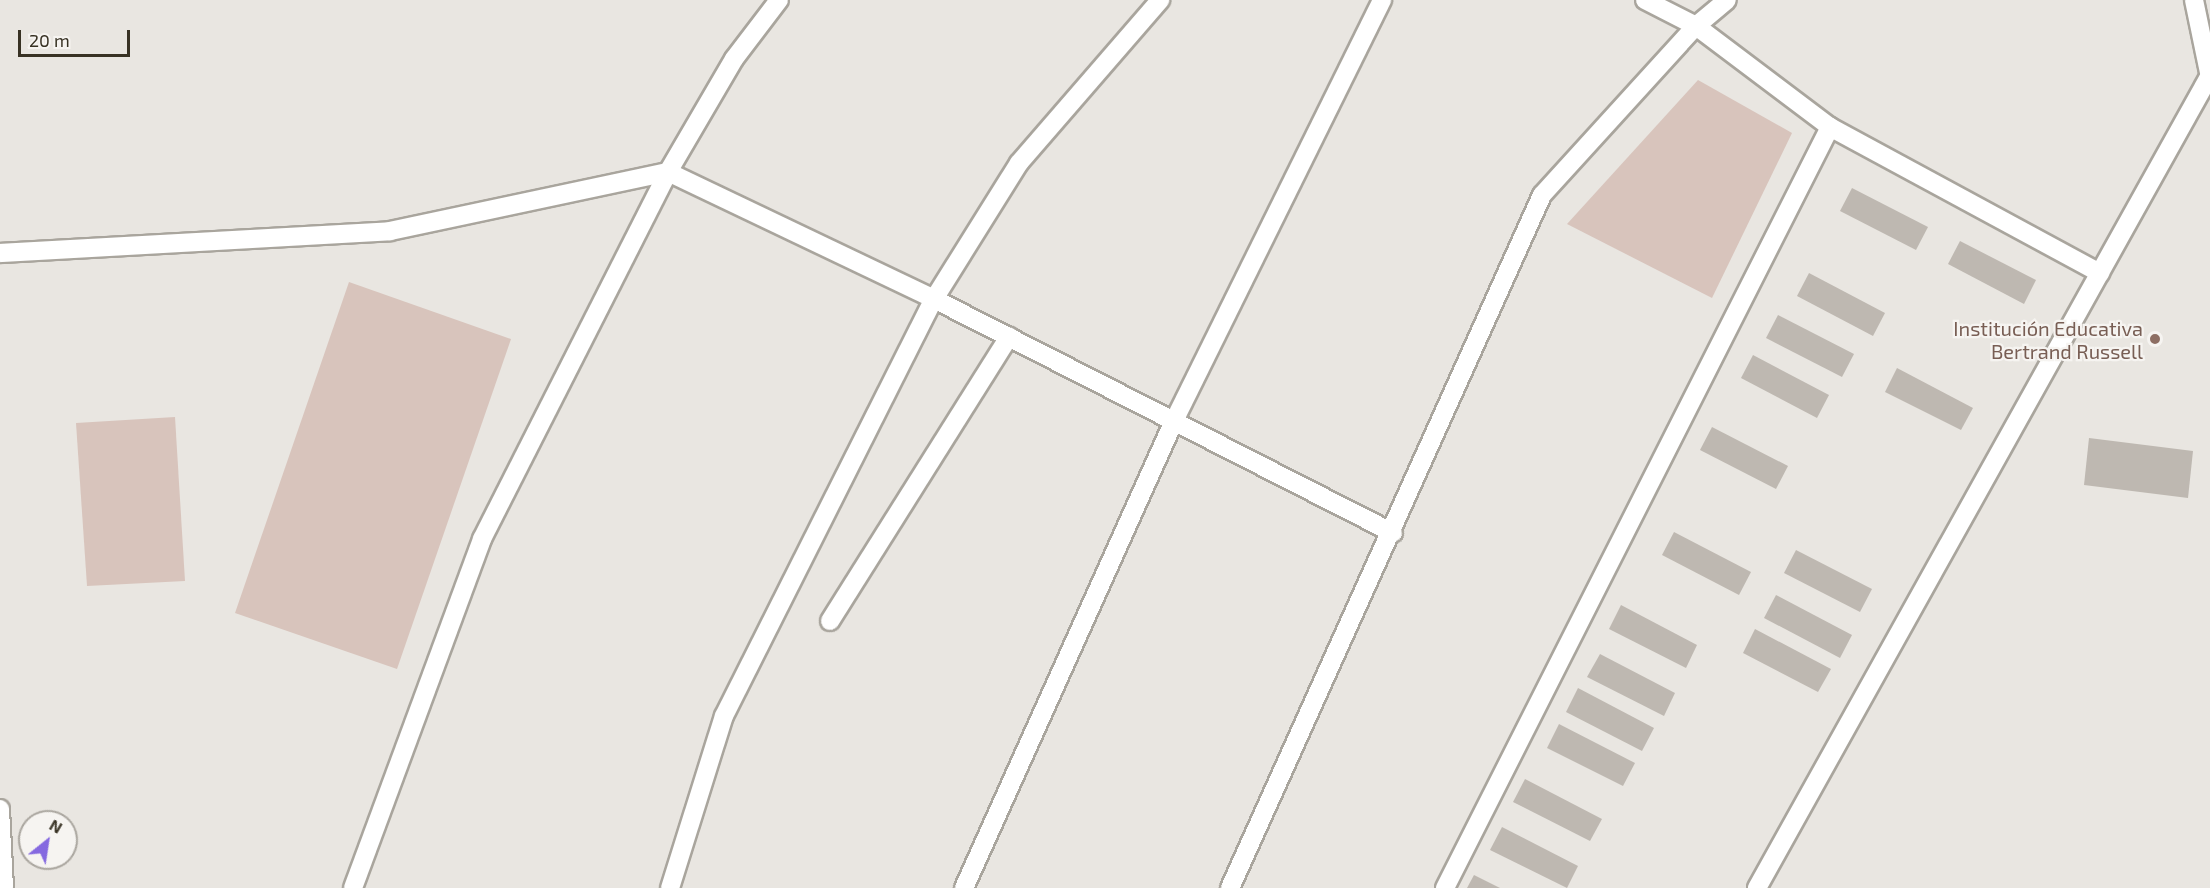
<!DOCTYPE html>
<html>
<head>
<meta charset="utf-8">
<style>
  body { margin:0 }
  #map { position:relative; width:2210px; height:888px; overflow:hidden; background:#e9e6e1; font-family:"Exo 2",sans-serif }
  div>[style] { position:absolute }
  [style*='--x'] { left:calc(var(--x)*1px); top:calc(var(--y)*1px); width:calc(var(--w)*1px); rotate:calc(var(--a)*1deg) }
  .green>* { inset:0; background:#d8c4bc }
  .building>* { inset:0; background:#beb8b1 }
  .roads { filter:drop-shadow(2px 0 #a9a59d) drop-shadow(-2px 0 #a9a59d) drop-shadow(0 2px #a9a59d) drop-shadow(0 -2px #a9a59d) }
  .minor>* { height:18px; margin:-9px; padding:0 9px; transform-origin:9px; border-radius:9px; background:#fff }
  .dots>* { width:16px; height:16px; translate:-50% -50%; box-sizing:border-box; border:3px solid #f6f4f1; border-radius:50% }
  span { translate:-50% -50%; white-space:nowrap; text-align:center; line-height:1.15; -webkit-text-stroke:4.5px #f6f4f1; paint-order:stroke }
  .education-label { font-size:20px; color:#785e54 }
  .right { translate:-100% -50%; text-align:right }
  .north { position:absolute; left:18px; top:810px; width:60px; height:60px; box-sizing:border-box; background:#f6f4f1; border:2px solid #aaa69f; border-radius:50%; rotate:30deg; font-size:16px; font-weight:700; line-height:24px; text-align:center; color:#383224 }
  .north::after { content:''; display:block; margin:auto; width:21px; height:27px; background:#8569e0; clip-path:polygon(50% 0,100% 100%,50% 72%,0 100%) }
  .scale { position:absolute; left:18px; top:30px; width:112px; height:27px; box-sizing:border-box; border:3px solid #383224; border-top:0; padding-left:8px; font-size:18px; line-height:21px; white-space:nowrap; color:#383224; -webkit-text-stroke:4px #f6f4f1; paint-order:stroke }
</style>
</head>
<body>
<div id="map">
  <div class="green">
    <div style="clip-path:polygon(1698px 80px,1792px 133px,1712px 298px,1567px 224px)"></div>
    <div style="clip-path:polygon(349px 282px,511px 339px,397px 669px,235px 613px)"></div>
    <div style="clip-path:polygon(175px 417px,185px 581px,87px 586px,76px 423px)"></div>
  </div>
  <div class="building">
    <div style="clip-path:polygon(1852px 188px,1928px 227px,1916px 250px,1840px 211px)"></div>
    <div style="clip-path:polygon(1960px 241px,2036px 280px,2024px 304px,1948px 264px)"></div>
    <div style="clip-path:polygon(1809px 273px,1885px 313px,1873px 336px,1797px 296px)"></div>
    <div style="clip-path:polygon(1778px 315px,1854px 354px,1842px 377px,1766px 338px)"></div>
    <div style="clip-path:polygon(1753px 355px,1829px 395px,1817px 418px,1741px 378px)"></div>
    <div style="clip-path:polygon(1897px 368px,1973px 408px,1961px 430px,1885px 392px)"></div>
    <div style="clip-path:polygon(1712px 427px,1788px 466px,1776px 489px,1700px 450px)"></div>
    <div style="clip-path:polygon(2089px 438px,2193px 451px,2188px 498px,2084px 485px)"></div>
    <div style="clip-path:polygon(1674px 532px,1751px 572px,1739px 595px,1662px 555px)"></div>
    <div style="clip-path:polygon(1796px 550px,1872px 589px,1860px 612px,1784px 573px)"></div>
    <div style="clip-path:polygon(1776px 595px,1852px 635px,1840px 658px,1764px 618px)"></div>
    <div style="clip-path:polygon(1621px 605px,1697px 645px,1686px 668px,1609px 629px)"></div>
    <div style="clip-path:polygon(1755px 629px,1831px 669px,1818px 692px,1743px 653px)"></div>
    <div style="clip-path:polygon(1600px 654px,1675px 693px,1664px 716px,1587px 677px)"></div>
    <div style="clip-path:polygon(1578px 688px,1654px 728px,1642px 751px,1566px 712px)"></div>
    <div style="clip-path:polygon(1559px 724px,1635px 763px,1623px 786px,1547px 748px)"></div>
    <div style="clip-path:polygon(1525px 779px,1602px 819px,1590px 841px,1513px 802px)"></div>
    <div style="clip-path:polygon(1502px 827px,1578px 866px,1567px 888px,1490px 850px)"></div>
    <div style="clip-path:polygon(1474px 875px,1500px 888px,1467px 888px)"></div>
  </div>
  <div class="roads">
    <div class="minor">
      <div style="--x:1645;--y:0;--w:57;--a:27"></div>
      <div style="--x:1696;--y:26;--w:168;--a:37"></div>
      <div style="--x:1830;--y:127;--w:307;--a:28.4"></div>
      <div style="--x:2194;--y:0;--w:79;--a:78.3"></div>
      <div style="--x:0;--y:253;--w:391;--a:-3.2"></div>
      <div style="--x:390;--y:231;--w:284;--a:-12"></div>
      <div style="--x:668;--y:172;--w:295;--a:25.5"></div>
      <div style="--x:934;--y:299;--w:515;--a:27.01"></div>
      <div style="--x:830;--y:621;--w:336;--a:-57.8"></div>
      <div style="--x:0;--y:809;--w:79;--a:87.1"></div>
      <div style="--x:353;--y:888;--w:372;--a:-69.7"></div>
      <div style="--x:482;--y:539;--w:411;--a:-63.1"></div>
      <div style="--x:668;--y:172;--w:131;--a:-59.7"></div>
      <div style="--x:734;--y:59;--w:74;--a:-52.7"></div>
      <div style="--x:670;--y:888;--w:180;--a:-72.6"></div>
      <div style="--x:724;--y:716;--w:467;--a:-63.3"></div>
      <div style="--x:934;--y:299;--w:160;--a:-58"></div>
      <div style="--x:1019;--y:163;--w:216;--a:-49.1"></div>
      <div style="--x:964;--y:888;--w:512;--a:-65.79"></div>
      <div style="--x:1174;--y:421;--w:470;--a:-63.7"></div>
      <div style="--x:1230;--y:888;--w:760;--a:-65.76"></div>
      <div style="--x:1542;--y:195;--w:229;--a:-47.7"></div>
      <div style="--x:1696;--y:26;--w:40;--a:-40"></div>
      <div style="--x:1445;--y:888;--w:853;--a:-63.16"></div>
      <div style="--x:1757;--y:888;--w:931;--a:-60.87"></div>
    </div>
  </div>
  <div class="dots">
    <div style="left:2155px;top:339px;background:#8d6e63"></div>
  </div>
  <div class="education-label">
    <span class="right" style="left:2143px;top:340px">Institución Educativa<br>Bertrand Russell</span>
  </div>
  <div class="north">N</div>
  <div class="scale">20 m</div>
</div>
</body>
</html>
